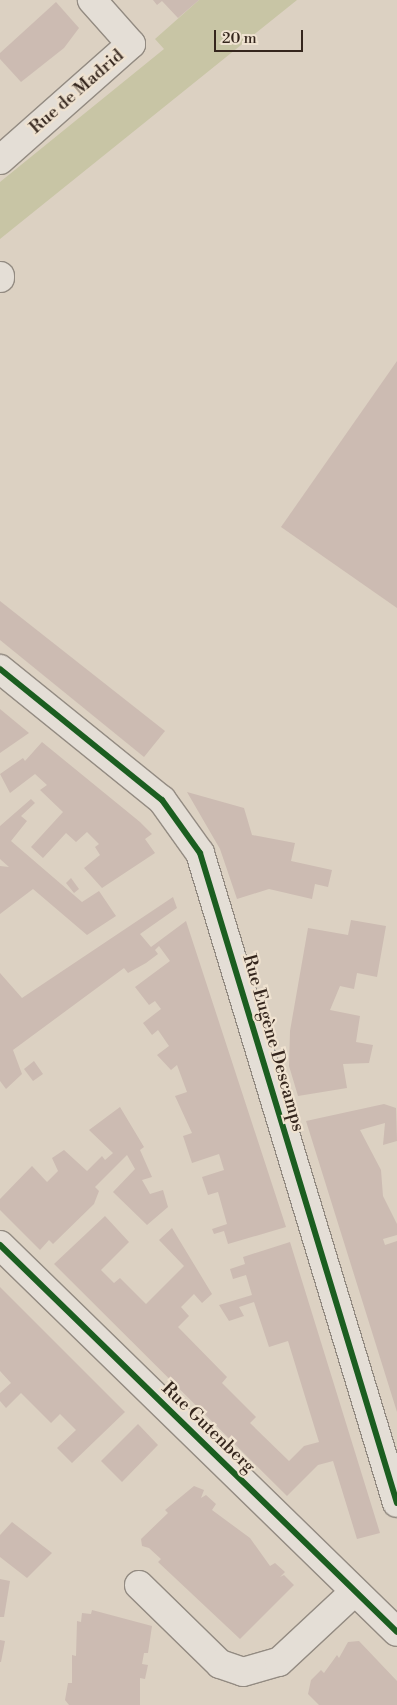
<!DOCTYPE html>
<html>
<head>
<meta charset="utf-8">
<style>
  body { margin:0 }
  #map { position:relative; width:397px; height:1705px; overflow:hidden; background:#dcd1c2; font-family:"Libre Bodoni",serif }
  div>[style] { position:absolute }
  [style*='--x'] { left:calc(var(--x)*1px); top:calc(var(--y)*1px); width:calc(var(--w)*1px); rotate:calc(var(--a)*1deg) }
  .green>* { inset:0; background:#c8c5a5 }
  .building>* { inset:0; background:#ccbbb2 }
  .roads { filter:drop-shadow(1px 0 #938b82) drop-shadow(-1px 0 #938b82) drop-shadow(0 1px #938b82) drop-shadow(0 -1px #938b82) }
  .minor>* { height:28px; margin:-14px; padding:0 14px; transform-origin:14px; border-radius:14px; background:#e4ded6 }
  .tertiary>* { height:28px; margin:-14px; padding:0 14px; transform-origin:14px; border-radius:14px; background:#e4ded6 }
  .cycleway>* { height:6px; margin:-3px; padding:0 3px; transform-origin:3px; border-radius:3px; background:#1b5e20 }
  span { translate:-50% -50%; white-space:nowrap; text-align:center; line-height:1.15; -webkit-text-stroke:4.5px #efe2d0; paint-order:stroke }
  .street-label { font-size:18px; color:#35261d }
  .scale { position:absolute; left:214px; top:30px; width:89px; height:22px; box-sizing:border-box; border:2px solid #35261d; border-top:0; padding-left:6px; font-size:15px; line-height:18px; white-space:nowrap; color:#35261d; -webkit-text-stroke:4px #efe2d0; paint-order:stroke }
</style>
</head>
<body>
<div id="map">
  <div class="green">
    <div style="clip-path:polygon(199px 0,297px 0,0 239px,0 182px,164px 49px,155px 39px)"></div>
  </div>
  <div class="building">
    <div style="clip-path:polygon(153px 0,199px 0,178px 18px,162px 1px,157px 5px)"></div>
    <div style="clip-path:polygon(56px 2px,79px 28px,64px 48px,21px 82px,0 59px,0 53px)"></div>
    <div style="clip-path:polygon(397px 361px,397px 608px,281px 527px)"></div>
    <div style="clip-path:polygon(0 601px,165px 731px,144px 757px,0 640px)"></div>
    <div style="clip-path:polygon(0 709px,29px 733px,0 753px)"></div>
    <div style="clip-path:polygon(42px 742px,140px 822px,152px 834px,145px 839px,155px 853px,102px 888px,84px 868px,100px 855px,95px 847px,99px 844px,87px 832px,76px 842px,66px 833px,43px 858px,31px 847px,63px 812px,40px 790px,47px 785px,35px 774px,10px 793px,0 774px,23px 758px,25px 761px)"></div>
    <div style="clip-path:polygon(187px 792px,244px 808px,252px 835px,295px 843px,291px 861px,332px 870px,328px 887px,315px 884px,312px 899px,269px 889px,237px 899px,220px 849px)"></div>
    <div style="clip-path:polygon(31px 799px,35px 803px,21px 816px,27px 821px,11px 841px,82px 902px,99px 891px,116px 916px,87px 935px,33px 889px,0 914px,0 866px,9px 867px,0 859px,0 826px)"></div>
    <div style="clip-path:polygon(71px 878px,79px 889px,74px 893px,66px 883px)"></div>
    <div style="clip-path:polygon(173px 897px,177px 908px,140px 934px,151px 947px,186px 921px,286px 1227px,228px 1244px,224px 1231px,214px 1234px,212px 1229px,227px 1224px,218px 1192px,208px 1195px,202px 1177px,224px 1170px,219px 1154px,192px 1163px,183px 1136px,192px 1133px,175px 1096px,187px 1092px,177px 1065px,171px 1070px,157px 1055px,169px 1046px,158px 1030px,152px 1035px,143px 1023px,161px 1009px,155px 1001px,149px 1005px,135px 987px,170px 961px,159px 946px,155px 950px,158px 954px,146px 963px,128px 973px,124px 968px,13px 1050px,22px 1074px,6px 1089px,0 1081px,0 973px,22px 998px)"></div>
    <div style="clip-path:polygon(351px 920px,386px 926px,377px 977px,357px 973px,354px 989px,340px 986px,330px 1010px,360px 1016px,356px 1042px,373px 1045px,369px 1063px,343px 1064px,347px 1088px,298px 1096px,289px 1066px,290px 1031px,308px 928px,348px 935px)"></div>
    <div style="clip-path:polygon(34px 1061px,43px 1074px,33px 1081px,24px 1069px)"></div>
    <div style="clip-path:polygon(384px 1104px,396px 1108px,397px 1141px,383px 1145px,385px 1123px,360px 1130px,381px 1170px,383px 1196px,397px 1224px,397px 1235px,383px 1239px,385px 1245px,397px 1241px,397px 1412px,306px 1121px)"></div>
    <div style="clip-path:polygon(120px 1107px,144px 1147px,140px 1150px,152px 1177px,142px 1180px,150px 1194px,163px 1190px,168px 1207px,147px 1225px,113px 1192px,135px 1169px,127px 1155px,95px 1187px,99px 1191px,94px 1204px,53px 1244px,49px 1240px,40px 1250px,0 1210px,0 1199px,32px 1166px,47px 1182px,58px 1171px,52px 1158px,64px 1150px,87px 1171px,102px 1156px,105px 1160px,113px 1153px,89px 1130px)"></div>
    <div style="clip-path:polygon(105px 1216px,129px 1242px,101px 1270px,114px 1283px,120px 1278px,146px 1304px,184px 1266px,159px 1240px,172px 1228px,212px 1294px,202px 1303px,194px 1294px,181px 1307px,189px 1316px,178px 1327px,227px 1377px,222px 1383px,256px 1417px,250px 1423px,289px 1461px,304px 1446px,319px 1442px,288px 1341px,269px 1347px,254px 1302px,239px 1307px,244px 1316px,229px 1321px,219px 1305px,252px 1295px,246px 1275px,233px 1279px,230px 1269px,245px 1264px,243px 1257px,290px 1242px,380px 1533px,357px 1539px,333px 1461px,318px 1465px,287px 1496px,54px 1264px)"></div>
    <div style="clip-path:polygon(0 1287px,125px 1412px,72px 1463px,57px 1448px,76px 1430px,60px 1414px,51px 1423px,21px 1393px,6px 1408px,0 1401px,0 1393px,11px 1383px,0 1371px)"></div>
    <div style="clip-path:polygon(138px 1424px,158px 1445px,122px 1482px,101px 1461px)"></div>
    <div style="clip-path:polygon(194px 1486px,204px 1490px,201px 1498px,206px 1495px,216px 1504px,212px 1510px,250px 1538px,270px 1566px,275px 1563px,285px 1572px,280px 1577px,284px 1575px,294px 1585px,240px 1639px,158px 1562px,161px 1559px,149px 1548px,142px 1546px,141px 1539px,168px 1513px,165px 1510px)"></div>
    <div style="clip-path:polygon(12px 1522px,52px 1553px,27px 1578px,0 1557px,0 1535px)"></div>
    <div style="clip-path:polygon(0 1579px,10px 1581px,4px 1617px,0 1617px)"></div>
    <div style="clip-path:polygon(92px 1610px,152px 1626px,148px 1653px,144px 1653px,142px 1664px,148px 1665px,145px 1679px,140px 1678px,140px 1705px,69px 1705px,65px 1700px,68px 1683px,72px 1683px,72px 1655px,76px 1656px,77px 1621px,81px 1622px,82px 1613px,91px 1614px)"></div>
    <div style="clip-path:polygon(0 1640px,5px 1641px,1px 1662px,0 1662px)"></div>
    <div style="clip-path:polygon(359px 1641px,397px 1681px,397px 1705px,319px 1705px,308px 1694px,311px 1680px,321px 1670px,324px 1673px,337px 1655px,339px 1658px,348px 1642px)"></div>
  </div>
  <div class="roads">
    <div class="minor">
      <div style="--x:0;--y:160;--w:175;--a:-41.5"></div>
      <div style="--x:131;--y:44;--w:59;--a:-131.6"></div>
      <div style="--x:0;--y:276;--w:2;--a:90"></div>
      <div style="--x:0;--y:1245;--w:554;--a:44.27"></div>
      <div style="--x:139;--y:1585;--w:113;--a:44.3"></div>
      <div style="--x:220;--y:1664;--w:24;--a:19"></div>
      <div style="--x:243;--y:1672;--w:37;--a:-16"></div>
      <div style="--x:279;--y:1662;--w:103;--a:-43"></div>
    </div>
    <div class="tertiary">
      <div style="--x:0;--y:669;--w:208;--a:39"></div>
      <div style="--x:162;--y:800;--w:65;--a:54.4"></div>
      <div style="--x:200;--y:853;--w:679;--a:73.14"></div>
    </div>
  </div>
  <div class="cycleway">
    <div style="--x:0;--y:669;--w:208;--a:39"></div>
    <div style="--x:162;--y:800;--w:65;--a:54.4"></div>
    <div style="--x:200;--y:853;--w:679;--a:73.14"></div>
    <div style="--x:0;--y:1245;--w:554;--a:44.27"></div>
  </div>
  <div class="street-label">
    <span style="left:77px;top:92px;rotate:-41deg">Rue de Madrid</span>
    <span style="left:273px;top:1043px;rotate:74deg">Rue Eugène Descamps</span>
    <span style="left:208px;top:1428px;rotate:44deg">Rue Gutenberg</span>
  </div>
  <div class="scale">20 m</div>
</div>
</body>
</html>
